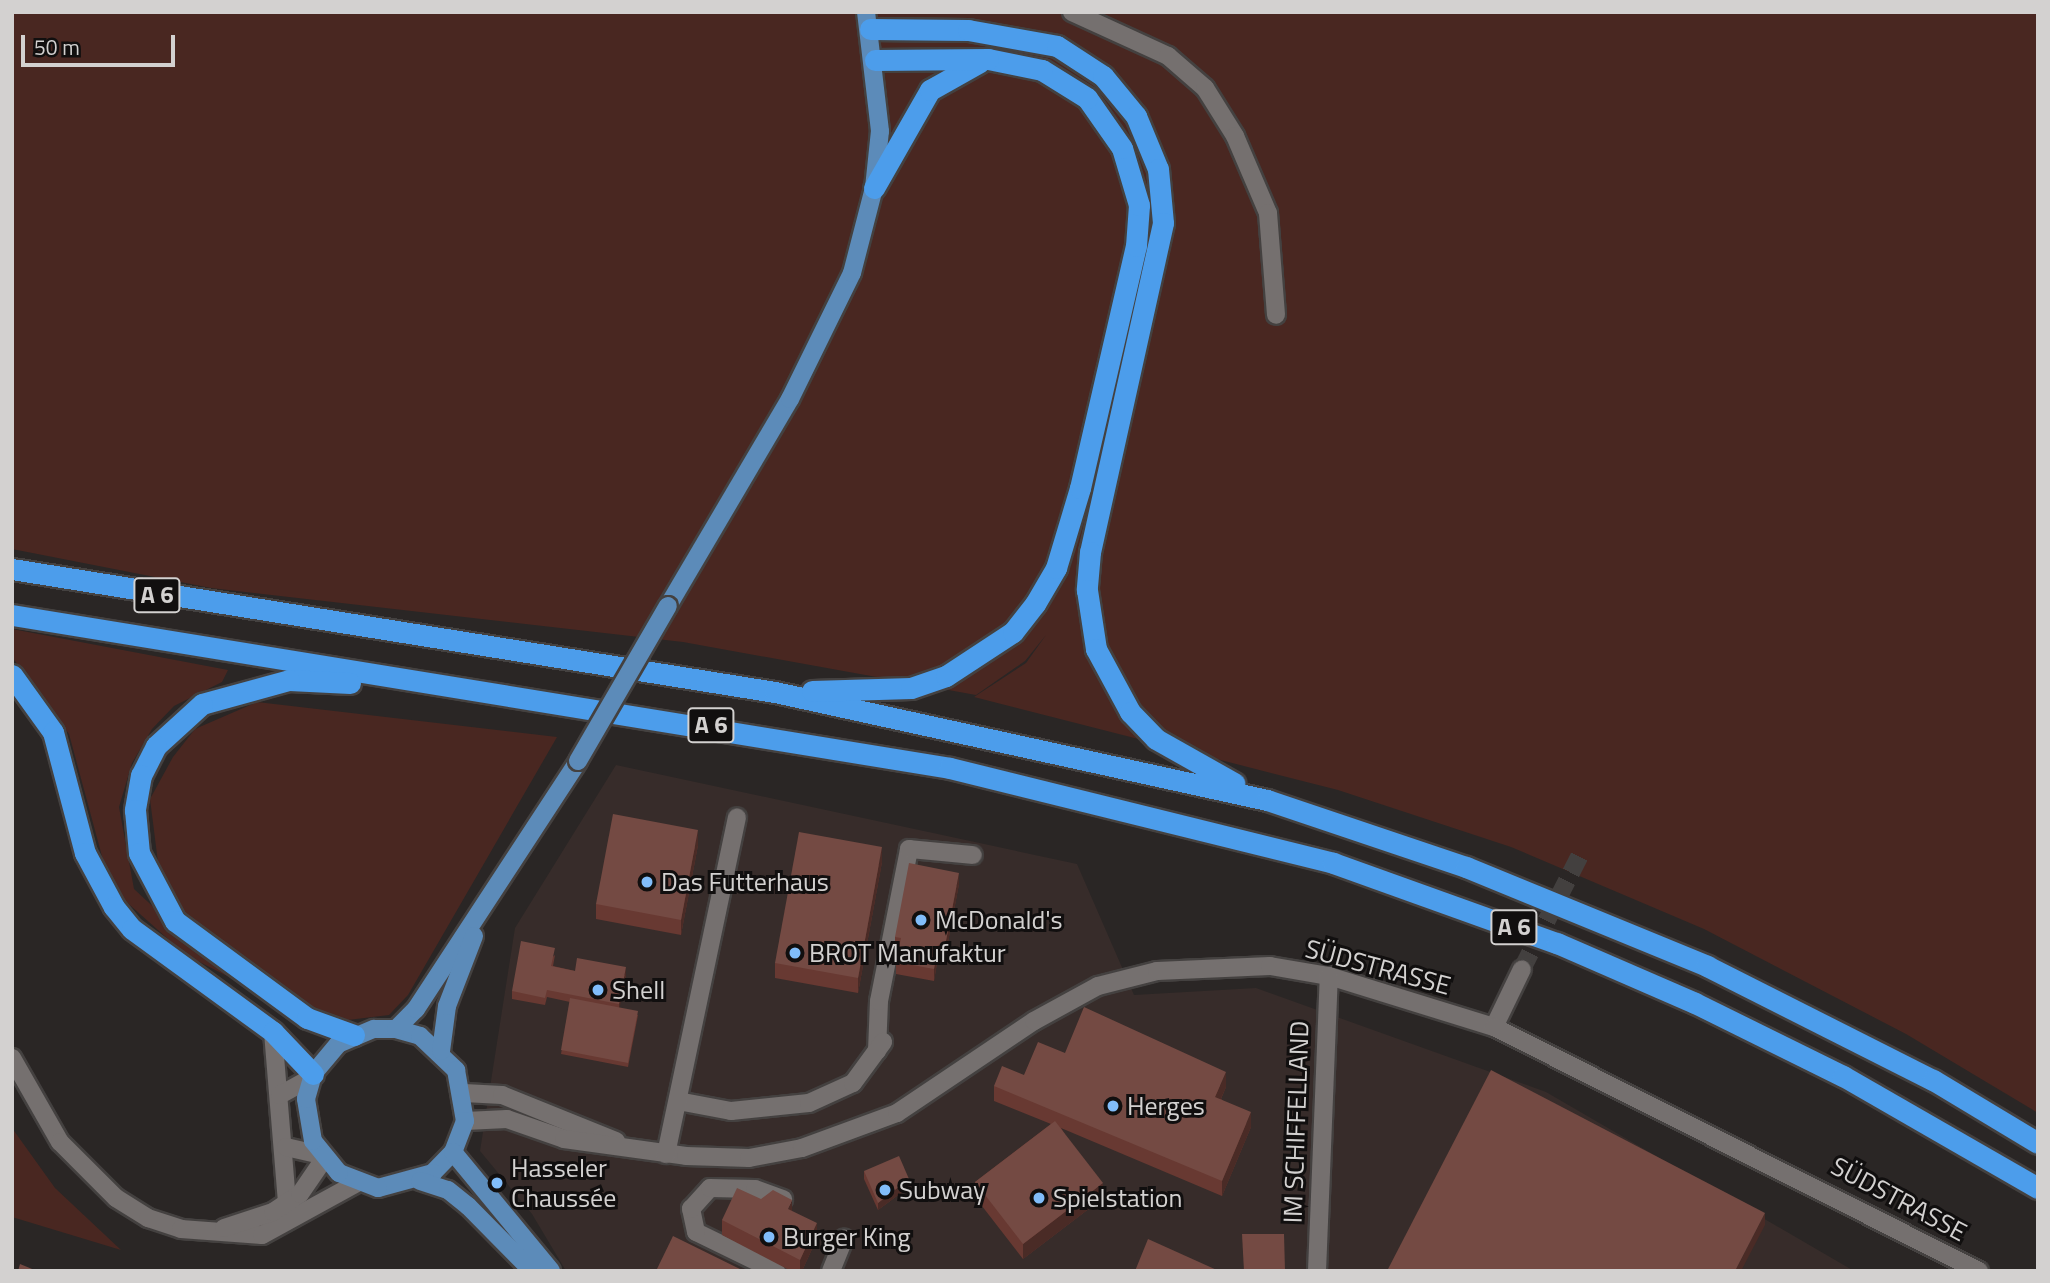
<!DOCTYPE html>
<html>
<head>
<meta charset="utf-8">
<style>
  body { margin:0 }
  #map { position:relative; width:2050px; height:1283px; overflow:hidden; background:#2a2625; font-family:"Titillium Web",sans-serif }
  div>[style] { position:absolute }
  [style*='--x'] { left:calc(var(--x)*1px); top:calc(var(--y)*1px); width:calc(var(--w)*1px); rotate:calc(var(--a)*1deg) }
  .built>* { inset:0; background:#372c2a }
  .green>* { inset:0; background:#492721 }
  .minor-tunnel>* { height:18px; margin-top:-9px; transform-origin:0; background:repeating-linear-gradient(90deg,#43403f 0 18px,transparent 0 27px) }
  .roads { filter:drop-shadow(2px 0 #444140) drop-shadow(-2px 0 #444140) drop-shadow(0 2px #444140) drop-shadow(0 -2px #444140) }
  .minor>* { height:18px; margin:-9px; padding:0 9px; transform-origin:9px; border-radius:9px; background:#75706f }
  .major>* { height:18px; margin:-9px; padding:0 9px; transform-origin:9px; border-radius:9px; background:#5c8bb9 }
  .highway>* { height:21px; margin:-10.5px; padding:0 10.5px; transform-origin:10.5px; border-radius:10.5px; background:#4c9deb }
  .bridges { filter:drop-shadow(2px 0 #444140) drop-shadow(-2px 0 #444140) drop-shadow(0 2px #444140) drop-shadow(0 -2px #444140) }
  .major-bridge>* { height:18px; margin:-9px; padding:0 9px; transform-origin:9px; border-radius:9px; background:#5c8bb9 }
  .wall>* { inset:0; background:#683932 }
  .shaded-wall>* { inset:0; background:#4a2b26 }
  .building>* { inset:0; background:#744a43 }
  .dots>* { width:19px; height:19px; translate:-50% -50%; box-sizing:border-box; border:4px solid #110f0f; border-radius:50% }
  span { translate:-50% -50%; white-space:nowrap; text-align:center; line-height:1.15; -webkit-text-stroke:6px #110f0f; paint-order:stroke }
  .shield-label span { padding:2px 5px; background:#110f0f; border:2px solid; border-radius:5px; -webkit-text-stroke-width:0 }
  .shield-label { font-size:24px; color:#d3d1d0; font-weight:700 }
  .poi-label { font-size:26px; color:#d3d1d0 }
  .left { translate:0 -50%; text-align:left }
  .street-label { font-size:26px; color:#d3d1d0 }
  .frame { position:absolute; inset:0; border:14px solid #d3d1d0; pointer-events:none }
  .scale { position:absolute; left:21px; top:35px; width:154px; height:32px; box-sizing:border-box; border:4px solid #d3d1d0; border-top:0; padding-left:9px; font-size:21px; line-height:24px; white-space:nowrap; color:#d3d1d0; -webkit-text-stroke:5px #110f0f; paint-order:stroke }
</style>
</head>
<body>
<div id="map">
  <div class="built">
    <div style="clip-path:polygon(616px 765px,1077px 864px,1134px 995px,1256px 988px,1546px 1092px,1854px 1271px,566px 1271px,532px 1214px,480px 1151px,515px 928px)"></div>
  </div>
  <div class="green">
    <div style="clip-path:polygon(12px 12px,2038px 12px,2038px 1113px,1906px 1034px,1704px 929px,1511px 847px,1338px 790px,974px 697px,1026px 663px,1046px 635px,1025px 661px,976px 695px,683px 642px,211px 588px,12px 549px)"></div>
    <div style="clip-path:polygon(12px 629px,228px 670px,222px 682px,174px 706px,152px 729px,132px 763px,119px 807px,134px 889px,229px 977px,186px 955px,122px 898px,103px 860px,69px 734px,12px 657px)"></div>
    <div style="clip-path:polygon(257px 702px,557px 737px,408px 995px,389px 1015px,348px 1020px,309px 1008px,178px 908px,160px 878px,150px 799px,173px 757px,195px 729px)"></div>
    <div style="clip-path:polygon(12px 1128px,55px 1188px,121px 1250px,12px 1217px)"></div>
  </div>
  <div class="minor-tunnel">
    <div style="--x:1522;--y:969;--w:132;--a:-63"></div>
  </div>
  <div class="roads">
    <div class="minor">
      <div style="--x:1072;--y:12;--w:106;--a:24.6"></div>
      <div style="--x:1168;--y:56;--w:49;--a:40.9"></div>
      <div style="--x:1205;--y:88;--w:57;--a:58"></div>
      <div style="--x:1235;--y:136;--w:84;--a:66.8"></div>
      <div style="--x:1268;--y:213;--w:102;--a:85.5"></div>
      <div style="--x:1494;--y:1027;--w:64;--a:-64.2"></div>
      <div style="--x:273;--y:1032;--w:172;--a:85.3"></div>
      <div style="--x:877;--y:1051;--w:50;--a:-87.7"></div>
      <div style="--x:879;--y:1001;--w:155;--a:-78.8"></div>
      <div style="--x:909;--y:849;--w:64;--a:5.4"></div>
      <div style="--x:12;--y:1058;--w:97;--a:60.3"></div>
      <div style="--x:60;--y:1142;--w:79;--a:45"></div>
      <div style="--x:116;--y:1198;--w:38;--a:32"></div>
      <div style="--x:148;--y:1218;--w:35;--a:18"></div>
      <div style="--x:181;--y:1229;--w:81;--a:4.2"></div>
      <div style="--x:262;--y:1235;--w:108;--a:-28.7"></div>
      <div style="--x:464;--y:1093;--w:38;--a:3"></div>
      <div style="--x:502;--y:1095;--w:123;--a:22"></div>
      <div style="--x:280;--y:1095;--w:35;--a:-29"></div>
      <div style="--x:678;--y:1101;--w:54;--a:10.7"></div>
      <div style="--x:731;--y:1111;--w:78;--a:-5.9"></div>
      <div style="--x:809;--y:1103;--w:48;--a:-24.4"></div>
      <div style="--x:853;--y:1083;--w:51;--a:-53.8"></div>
      <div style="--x:465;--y:1121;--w:42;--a:-2.7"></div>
      <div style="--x:507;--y:1119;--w:60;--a:19.3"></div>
      <div style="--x:564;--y:1139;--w:123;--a:7.9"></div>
      <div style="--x:686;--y:1156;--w:63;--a:1.8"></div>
      <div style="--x:749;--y:1158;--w:54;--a:-10.7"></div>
      <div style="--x:802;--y:1148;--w:101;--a:-20.2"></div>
      <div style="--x:897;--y:1113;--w:165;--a:-33.9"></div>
      <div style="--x:1034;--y:1021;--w:73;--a:-28.7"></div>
      <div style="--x:1098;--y:986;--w:61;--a:-14.3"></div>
      <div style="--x:1157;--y:971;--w:113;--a:-2.5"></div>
      <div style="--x:1270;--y:966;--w:60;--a:9.6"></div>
      <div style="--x:1329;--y:976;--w:173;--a:17.2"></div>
      <div style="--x:1494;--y:1027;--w:543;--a:26.71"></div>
      <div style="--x:286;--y:1147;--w:36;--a:13"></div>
      <div style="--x:666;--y:1154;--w:344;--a:-78.1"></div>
      <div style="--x:224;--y:1228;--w:52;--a:-18.1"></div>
      <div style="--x:273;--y:1212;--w:32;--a:-34"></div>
      <div style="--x:300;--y:1194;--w:42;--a:-55.6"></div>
      <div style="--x:776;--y:1271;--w:89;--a:-154"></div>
      <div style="--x:696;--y:1232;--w:24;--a:-102"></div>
      <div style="--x:691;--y:1209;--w:28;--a:-48"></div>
      <div style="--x:710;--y:1188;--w:45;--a:1.3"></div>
      <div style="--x:755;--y:1189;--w:30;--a:20"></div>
      <div style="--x:831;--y:1271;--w:35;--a:-68"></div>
      <div style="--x:1317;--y:1271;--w:295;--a:-87.7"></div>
    </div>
    <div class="major">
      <div style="--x:668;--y:606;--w:240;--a:-59.5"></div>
      <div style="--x:790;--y:399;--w:140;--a:-63.8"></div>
      <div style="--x:852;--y:273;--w:88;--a:-75.5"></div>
      <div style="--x:874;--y:188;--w:57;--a:-84"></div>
      <div style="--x:880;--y:131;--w:120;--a:-96.7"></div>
      <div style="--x:396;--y:1029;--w:25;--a:16"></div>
      <div style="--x:420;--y:1036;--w:50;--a:43.4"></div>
      <div style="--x:456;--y:1070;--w:52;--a:80"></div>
      <div style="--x:465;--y:1121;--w:33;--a:111"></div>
      <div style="--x:453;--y:1152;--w:29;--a:134"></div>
      <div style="--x:433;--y:1173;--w:57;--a:164.7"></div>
      <div style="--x:378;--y:1188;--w:42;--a:-159"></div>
      <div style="--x:339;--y:1173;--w:41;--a:-129.1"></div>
      <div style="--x:313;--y:1141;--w:43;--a:-99.5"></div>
      <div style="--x:306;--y:1099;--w:26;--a:-74"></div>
      <div style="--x:313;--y:1074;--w:39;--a:-50"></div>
      <div style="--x:338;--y:1044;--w:39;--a:-23"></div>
      <div style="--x:374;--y:1029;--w:22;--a:0"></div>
      <div style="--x:396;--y:1029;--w:28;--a:-45"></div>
      <div style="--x:416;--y:1009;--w:296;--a:-56.8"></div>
      <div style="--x:441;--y:1051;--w:45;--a:-82.4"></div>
      <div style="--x:447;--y:1006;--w:75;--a:-68.9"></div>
      <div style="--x:453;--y:1152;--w:154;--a:50.5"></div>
      <div style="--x:420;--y:1181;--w:29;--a:18"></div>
      <div style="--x:448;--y:1190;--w:26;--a:39"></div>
      <div style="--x:468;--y:1206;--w:91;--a:45.4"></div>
    </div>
    <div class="highway">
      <div style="--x:870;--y:29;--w:98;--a:0.6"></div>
      <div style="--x:968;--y:30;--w:90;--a:10.2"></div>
      <div style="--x:1057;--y:46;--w:55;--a:33.1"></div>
      <div style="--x:1103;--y:76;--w:52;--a:50.5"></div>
      <div style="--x:1136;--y:116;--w:57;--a:67.5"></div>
      <div style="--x:1158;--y:169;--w:54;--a:84.7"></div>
      <div style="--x:1163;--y:223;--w:337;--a:102.5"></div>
      <div style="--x:1090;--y:552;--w:38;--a:95"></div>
      <div style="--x:1087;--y:590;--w:60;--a:81.3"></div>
      <div style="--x:1096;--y:649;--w:72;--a:61.6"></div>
      <div style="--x:1130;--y:712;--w:37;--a:46"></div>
      <div style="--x:1156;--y:739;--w:90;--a:29.4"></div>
      <div style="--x:874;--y:188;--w:113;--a:-60.3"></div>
      <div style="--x:930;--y:90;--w:57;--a:-29.2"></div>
      <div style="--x:12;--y:569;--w:773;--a:9.16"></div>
      <div style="--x:775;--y:692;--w:504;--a:12.38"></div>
      <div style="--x:1267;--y:800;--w:210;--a:18.6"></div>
      <div style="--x:1466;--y:867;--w:261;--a:22.3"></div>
      <div style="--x:1707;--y:966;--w:253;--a:26.8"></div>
      <div style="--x:1933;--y:1080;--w:122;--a:31"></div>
      <div style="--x:12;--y:615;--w:950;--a:9.26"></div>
      <div style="--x:950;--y:768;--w:395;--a:13.9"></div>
      <div style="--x:1333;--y:863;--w:238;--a:19.7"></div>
      <div style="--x:1557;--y:943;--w:150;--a:23.5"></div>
      <div style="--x:1695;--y:1003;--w:165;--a:26.3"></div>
      <div style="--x:1843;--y:1076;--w:225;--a:29.9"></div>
      <div style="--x:12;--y:675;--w:70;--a:54.3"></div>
      <div style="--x:53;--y:732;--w:125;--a:75.2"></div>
      <div style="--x:85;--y:853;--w:61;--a:61.8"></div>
      <div style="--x:114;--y:907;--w:28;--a:51"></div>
      <div style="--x:132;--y:929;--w:175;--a:36.1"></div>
      <div style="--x:273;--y:1032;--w:58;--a:46.4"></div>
      <div style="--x:350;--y:683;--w:61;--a:-177.2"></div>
      <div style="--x:289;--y:680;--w:90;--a:164.6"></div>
      <div style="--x:202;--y:704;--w:62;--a:137.6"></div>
      <div style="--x:156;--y:746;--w:33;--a:117"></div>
      <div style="--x:141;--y:775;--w:36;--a:100"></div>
      <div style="--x:135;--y:810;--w:43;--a:84.7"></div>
      <div style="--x:139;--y:853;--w:77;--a:62.1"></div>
      <div style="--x:175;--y:921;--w:164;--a:36.3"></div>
      <div style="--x:307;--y:1018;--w:50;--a:19.9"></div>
      <div style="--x:812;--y:691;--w:99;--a:-1.7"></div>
      <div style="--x:911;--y:688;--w:37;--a:-19"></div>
      <div style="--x:946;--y:676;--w:80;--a:-33.3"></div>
      <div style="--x:1013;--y:632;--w:36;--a:-52"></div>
      <div style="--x:1035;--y:604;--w:42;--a:-59.7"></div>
      <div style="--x:1056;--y:568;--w:84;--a:-73.3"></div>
      <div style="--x:1080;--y:488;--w:248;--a:-77"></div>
      <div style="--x:1136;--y:246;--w:41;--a:-85.8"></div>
      <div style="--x:1139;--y:205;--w:59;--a:-106.6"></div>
      <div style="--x:1122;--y:148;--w:61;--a:-125"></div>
      <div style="--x:1087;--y:98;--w:53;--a:-148.1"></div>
      <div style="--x:1042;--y:70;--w:55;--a:-168.5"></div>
      <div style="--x:988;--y:59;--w:113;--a:179.5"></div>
    </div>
  </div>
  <div class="bridges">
    <div class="major-bridge">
      <div style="--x:578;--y:761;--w:179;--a:-59.9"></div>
    </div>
  </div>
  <div class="wall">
    <div style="clip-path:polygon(698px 845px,681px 935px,596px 919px,596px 904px)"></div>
    <div style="clip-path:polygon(882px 862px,858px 993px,775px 978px,775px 963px)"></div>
    <div style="clip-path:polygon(959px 884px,945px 958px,938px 957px,934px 981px,896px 974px,896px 962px,899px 949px,895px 948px,895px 937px)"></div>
    <div style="clip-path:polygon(555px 955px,553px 966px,575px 971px,626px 975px,619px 1008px,638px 1015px,628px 1067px,561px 1054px,570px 1002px,547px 997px,545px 1005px,512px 999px,512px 991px)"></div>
    <div style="clip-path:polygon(1065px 1053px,1226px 1087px,1221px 1099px,1251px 1127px,1222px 1196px,1061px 1128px,1103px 1198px,1023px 1259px,975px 1197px,975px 1182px,1051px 1124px,994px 1101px,994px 1086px,1024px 1075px)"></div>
    <div style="clip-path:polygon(864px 1171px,909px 1187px,878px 1210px,864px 1179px)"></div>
    <div style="clip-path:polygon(761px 1199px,792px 1212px,817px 1238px,802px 1271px,791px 1271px,722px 1235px,722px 1220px)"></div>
  </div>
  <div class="shaded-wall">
    <div style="clip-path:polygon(698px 830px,698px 845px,681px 935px,681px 920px)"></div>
    <div style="clip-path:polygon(882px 847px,882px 862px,858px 993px,858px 978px)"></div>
    <div style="clip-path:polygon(959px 873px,959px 884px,945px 958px,945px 946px)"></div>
    <div style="clip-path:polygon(938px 945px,938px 957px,934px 981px,934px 969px)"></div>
    <div style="clip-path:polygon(626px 967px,626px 975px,619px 1011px,619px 1004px)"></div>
    <div style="clip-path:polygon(1226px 1072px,1226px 1087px,1215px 1112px,1215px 1097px)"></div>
    <div style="clip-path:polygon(1251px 1112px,1251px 1127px,1222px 1196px,1222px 1181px)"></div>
    <div style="clip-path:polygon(909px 1179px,909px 1187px,878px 1210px,878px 1203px)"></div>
    <div style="clip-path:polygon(1103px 1183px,1103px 1198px,1023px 1259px,1023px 1244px)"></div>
    <div style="clip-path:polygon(792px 1200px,792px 1215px,788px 1209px)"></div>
    <div style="clip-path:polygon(1765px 1213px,1765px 1225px,1741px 1271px,1735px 1271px)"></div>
    <div style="clip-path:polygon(817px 1223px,817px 1238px,802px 1271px,800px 1271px,800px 1260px)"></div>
  </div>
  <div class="building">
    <div style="clip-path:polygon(613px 814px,698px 830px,681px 920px,596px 904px)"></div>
    <div style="clip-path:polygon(799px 832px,882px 847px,858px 978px,775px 963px)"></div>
    <div style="clip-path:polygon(909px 863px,959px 873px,945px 946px,938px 945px,934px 969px,896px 962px,901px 938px,895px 937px)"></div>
    <div style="clip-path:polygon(521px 941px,555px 948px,551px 966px,575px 971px,577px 958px,626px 967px,619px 1004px,547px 990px,545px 998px,512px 991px)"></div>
    <div style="clip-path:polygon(570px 998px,638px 1011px,628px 1063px,561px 1050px)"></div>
    <div style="clip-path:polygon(1084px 1007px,1226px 1072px,1215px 1097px,1251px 1112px,1222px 1181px,994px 1086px,1002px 1066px,1024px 1075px,1038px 1042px,1065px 1053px)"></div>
    <div style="clip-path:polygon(1491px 1070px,1765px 1213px,1735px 1271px,1387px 1271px)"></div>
    <div style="clip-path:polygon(1055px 1121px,1103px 1183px,1023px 1244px,975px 1182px)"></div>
    <div style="clip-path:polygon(899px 1156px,909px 1179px,878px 1203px,864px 1171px)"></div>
    <div style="clip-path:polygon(737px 1188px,761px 1199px,773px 1190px,792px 1200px,788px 1209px,817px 1223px,800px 1260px,722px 1220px)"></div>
    <div style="clip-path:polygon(1242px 1234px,1284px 1234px,1285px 1271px,1244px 1271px)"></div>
    <div style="clip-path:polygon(673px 1236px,744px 1271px,656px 1271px)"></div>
    <div style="clip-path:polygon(1148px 1239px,1219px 1271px,1135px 1271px)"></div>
    <div style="clip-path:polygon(20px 1264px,37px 1271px,18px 1271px)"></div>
  </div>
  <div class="dots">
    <div style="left:647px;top:882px;background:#81bdfa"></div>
    <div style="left:921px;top:920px;background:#81bdfa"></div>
    <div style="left:795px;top:953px;background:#81bdfa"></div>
    <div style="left:598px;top:990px;background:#81bdfa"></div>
    <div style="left:1113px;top:1106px;background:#81bdfa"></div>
    <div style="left:497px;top:1183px;background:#81bdfa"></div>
    <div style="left:885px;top:1190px;background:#81bdfa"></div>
    <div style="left:1039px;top:1198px;background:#81bdfa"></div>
    <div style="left:769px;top:1237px;background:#81bdfa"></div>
  </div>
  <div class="shield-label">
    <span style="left:157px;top:595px">A 6</span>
    <span style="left:711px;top:725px">A 6</span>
    <span style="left:1514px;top:927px">A 6</span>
  </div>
  <div class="poi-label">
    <span class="left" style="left:661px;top:882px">Das Futterhaus</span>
    <span class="left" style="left:935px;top:920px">McDonald's</span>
    <span class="left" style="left:809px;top:953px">BROT Manufaktur</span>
    <span class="left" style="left:612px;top:990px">Shell</span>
    <span class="left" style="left:1127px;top:1106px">Herges</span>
    <span class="left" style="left:511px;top:1183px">Hasseler<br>Chaussée</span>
    <span class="left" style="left:899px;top:1190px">Subway</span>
    <span class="left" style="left:1053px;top:1198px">Spielstation</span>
    <span class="left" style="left:783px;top:1237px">Burger King</span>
  </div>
  <div class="street-label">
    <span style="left:1378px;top:967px;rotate:15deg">SÜDSTRASSE</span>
    <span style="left:1296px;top:1122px;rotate:-88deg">IM SCHIFFELLAND</span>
    <span style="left:1899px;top:1199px;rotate:28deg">SÜDSTRASSE</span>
  </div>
  <div class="frame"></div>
  <div class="scale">50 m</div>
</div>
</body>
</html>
